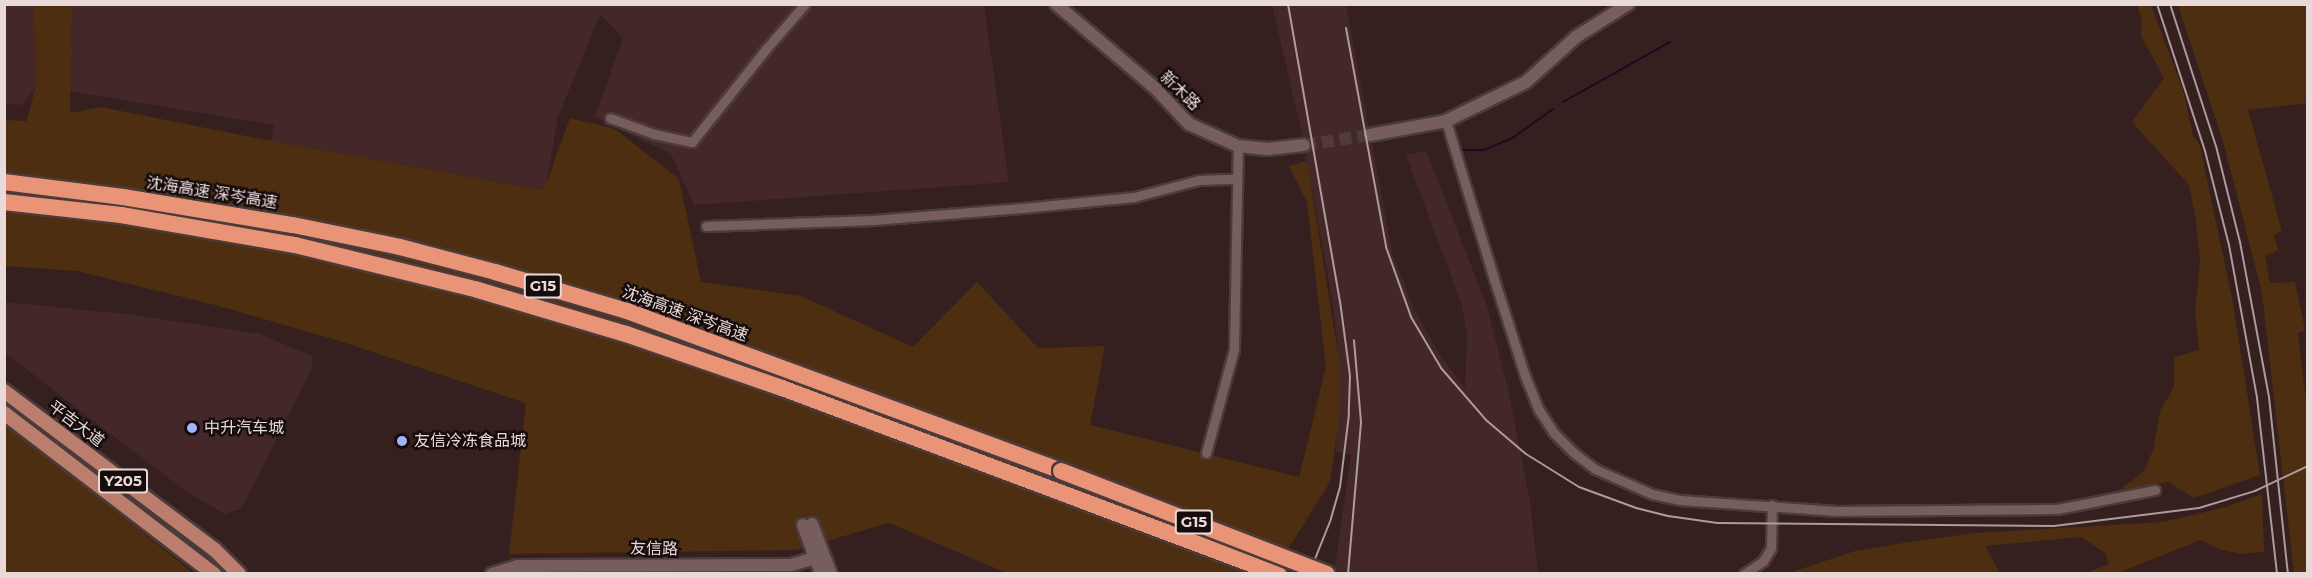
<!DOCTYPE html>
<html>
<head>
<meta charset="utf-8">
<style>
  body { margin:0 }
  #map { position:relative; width:2312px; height:578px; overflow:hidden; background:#351f1f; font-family:Montserrat,"Noto Sans SC",sans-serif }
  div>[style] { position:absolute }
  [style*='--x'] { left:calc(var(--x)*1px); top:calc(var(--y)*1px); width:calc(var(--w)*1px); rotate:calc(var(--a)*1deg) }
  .built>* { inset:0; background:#442829 }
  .green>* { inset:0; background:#4e2e10 }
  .stream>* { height:2px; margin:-1px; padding:0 1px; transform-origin:1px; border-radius:1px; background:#280420 }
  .secondary-tunnel>* { height:12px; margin-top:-6px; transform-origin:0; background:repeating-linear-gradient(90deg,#503b3b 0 12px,transparent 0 18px) }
  .roads { filter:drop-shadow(2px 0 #4c3b3b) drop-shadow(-2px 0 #4c3b3b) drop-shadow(0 2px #4c3b3b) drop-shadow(0 -2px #4c3b3b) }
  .street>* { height:9px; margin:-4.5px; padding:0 4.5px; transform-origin:4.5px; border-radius:4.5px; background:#775e5d }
  .secondary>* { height:12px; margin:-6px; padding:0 6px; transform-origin:6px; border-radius:6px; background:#775e5d }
  .primary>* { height:14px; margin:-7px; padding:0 7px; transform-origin:7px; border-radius:7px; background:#bb7e6c }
  .highway>* { height:16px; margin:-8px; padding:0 8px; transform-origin:8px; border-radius:8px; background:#e99476 }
  .rail>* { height:2px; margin:-1px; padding:0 1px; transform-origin:1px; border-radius:1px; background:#ad9c9c }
  .bridges { filter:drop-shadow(2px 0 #4c3b3b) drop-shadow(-2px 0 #4c3b3b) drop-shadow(0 2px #4c3b3b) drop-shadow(0 -2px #4c3b3b) }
  .highway-bridge>* { height:16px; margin:-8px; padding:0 8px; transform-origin:8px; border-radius:8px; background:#e99476 }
  .dots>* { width:16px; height:16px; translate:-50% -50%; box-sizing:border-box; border:3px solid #160c0c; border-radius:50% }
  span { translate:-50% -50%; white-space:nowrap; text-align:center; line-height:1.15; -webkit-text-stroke:5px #160c0c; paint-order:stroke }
  .shield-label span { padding:2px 4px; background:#160c0c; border:2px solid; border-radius:4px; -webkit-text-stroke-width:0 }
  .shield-label { font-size:15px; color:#e9dad9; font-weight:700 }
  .street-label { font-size:16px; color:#e9dad9 }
  .poi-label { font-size:16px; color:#e9dad9 }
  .left { translate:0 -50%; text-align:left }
  .frame { position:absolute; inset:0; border:6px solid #e9dad9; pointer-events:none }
</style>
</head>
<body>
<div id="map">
  <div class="built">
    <div style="clip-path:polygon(4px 5px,34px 5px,35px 88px,22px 105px,5px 103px)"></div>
    <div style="clip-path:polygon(72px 5px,984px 5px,1009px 182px,694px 205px,671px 154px,595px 117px,623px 38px,600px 14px,558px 117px,545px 190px,271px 141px,274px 125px,70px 91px)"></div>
    <div style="clip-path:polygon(1272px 5px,1346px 5px,1393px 256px,1414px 309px,1440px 355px,1465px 388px,1467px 334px,1461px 302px,1406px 155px,1426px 151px,1487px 306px,1508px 389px,1530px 501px,1538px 573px,1334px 573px,1351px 455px,1336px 452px,1340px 365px,1332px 298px,1301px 130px)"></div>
    <div style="clip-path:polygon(4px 302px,134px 315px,260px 334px,312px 356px,312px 368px,241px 509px,224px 514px,180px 487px,5px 353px)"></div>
  </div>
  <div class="green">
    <div style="clip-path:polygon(72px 4px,70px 113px,101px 107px,271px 141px,544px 190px,570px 118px,615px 129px,679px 179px,701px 282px,801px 296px,913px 347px,977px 282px,1038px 348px,1105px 346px,1090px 425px,1299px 477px,1326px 367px,1307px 202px,1289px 166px,1307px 161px,1340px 365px,1339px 418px,1330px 482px,1273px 573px,1007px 573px,889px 523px,796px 550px,509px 554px,526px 403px,340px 341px,215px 305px,77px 271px,5px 266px,4px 120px,27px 121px,35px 88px,34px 5px)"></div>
    <div style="clip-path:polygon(2137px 5px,2151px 5px,2183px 90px,2193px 135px,2200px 146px,2233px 303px,2260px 475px,2194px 498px,2168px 482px,2120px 490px,2144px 471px,2153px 450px,2160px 411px,2174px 387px,2174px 357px,2199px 350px,2195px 311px,2200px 262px,2196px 220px,2189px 185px,2132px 122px,2164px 78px,2141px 36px,2142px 20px)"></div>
    <div style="clip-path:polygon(2178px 5px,2307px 5px,2307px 103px,2248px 110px,2282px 231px,2274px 235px,2278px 250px,2265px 256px,2270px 283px,2295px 282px,2305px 330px,2298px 333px,2308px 418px,2307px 573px,2294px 573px,2262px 293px,2223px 141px)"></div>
    <div style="clip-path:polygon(5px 422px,193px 573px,5px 573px)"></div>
    <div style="clip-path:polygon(2262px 494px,2264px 552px,2240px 554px,2219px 549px,2201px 540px,2118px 573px,2086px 573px,2109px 564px,2105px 553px,2081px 537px,1985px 546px,1999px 571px,1997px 573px,1789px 573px,1855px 551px,1909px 542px,1975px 533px,2163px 522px,2226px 507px)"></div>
  </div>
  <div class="stream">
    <div style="--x:1563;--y:102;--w:123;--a:-29.3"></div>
    <div style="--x:1462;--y:150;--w:22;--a:0"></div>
    <div style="--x:1484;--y:150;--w:33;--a:-23"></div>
    <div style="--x:1514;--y:137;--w:48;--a:-35.7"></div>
  </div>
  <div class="secondary-tunnel">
    <div style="--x:1304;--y:145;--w:67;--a:-8.6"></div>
  </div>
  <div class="roads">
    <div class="street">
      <div style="--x:610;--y:118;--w:47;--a:20"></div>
      <div style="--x:654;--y:134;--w:39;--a:12"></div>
      <div style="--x:692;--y:142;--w:119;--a:-51.5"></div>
      <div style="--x:766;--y:49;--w:60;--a:-49.1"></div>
      <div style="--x:1446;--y:121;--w:165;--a:73.1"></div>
      <div style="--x:1494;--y:279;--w:102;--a:72.3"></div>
      <div style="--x:1525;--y:376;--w:37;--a:68"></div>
      <div style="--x:1539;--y:410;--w:27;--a:57"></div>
      <div style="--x:1554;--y:433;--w:28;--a:45"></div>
      <div style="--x:1574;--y:453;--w:26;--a:37"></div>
      <div style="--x:1595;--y:469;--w:62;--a:23.7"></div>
      <div style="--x:1652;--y:494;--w:29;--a:12"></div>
      <div style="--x:1680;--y:500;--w:157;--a:4"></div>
      <div style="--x:1837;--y:511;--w:220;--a:-0.5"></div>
      <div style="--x:2057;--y:509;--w:100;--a:-11"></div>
      <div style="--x:706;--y:226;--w:167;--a:-2.1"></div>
      <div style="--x:873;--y:220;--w:149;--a:-4.6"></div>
      <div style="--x:1022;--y:208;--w:113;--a:-5.6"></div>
      <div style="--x:1134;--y:197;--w:67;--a:-14.7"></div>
      <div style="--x:1199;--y:180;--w:38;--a:-2"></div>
      <div style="--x:1206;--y:453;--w:108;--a:-74.9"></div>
      <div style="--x:1234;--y:349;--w:203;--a:-88.9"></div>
      <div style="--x:1744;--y:574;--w:23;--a:-34"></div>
      <div style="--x:1763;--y:561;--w:15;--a:-58"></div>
      <div style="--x:1771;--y:548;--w:43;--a:-88.7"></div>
    </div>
    <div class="secondary">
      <div style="--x:1056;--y:4;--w:130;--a:40.3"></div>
      <div style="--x:1155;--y:88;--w:50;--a:46.6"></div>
      <div style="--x:1189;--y:124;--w:54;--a:24.2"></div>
      <div style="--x:1238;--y:146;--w:29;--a:6"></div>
      <div style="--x:1267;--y:149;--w:37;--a:-6"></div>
      <div style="--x:1370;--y:135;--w:77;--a:-10.4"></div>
      <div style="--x:1446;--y:121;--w:89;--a:-26"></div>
      <div style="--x:1526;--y:82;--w:67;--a:-42"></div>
      <div style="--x:1576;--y:37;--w:62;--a:-32.4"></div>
      <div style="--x:812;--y:524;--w:53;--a:69.2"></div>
      <div style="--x:803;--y:525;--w:52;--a:69.8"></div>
      <div style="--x:492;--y:574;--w:27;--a:-17"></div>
      <div style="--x:518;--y:566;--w:273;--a:-0.2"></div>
      <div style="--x:791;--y:565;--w:25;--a:-16"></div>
    </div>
    <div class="primary">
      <div style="--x:4;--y:391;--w:264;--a:37"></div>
      <div style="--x:215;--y:550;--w:34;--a:45"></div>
      <div style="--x:4;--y:413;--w:265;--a:37.5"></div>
    </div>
    <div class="highway">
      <div style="--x:4;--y:182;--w:120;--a:7.2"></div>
      <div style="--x:123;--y:197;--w:172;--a:9.4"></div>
      <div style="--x:293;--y:225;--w:109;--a:11.6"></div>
      <div style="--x:400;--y:247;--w:98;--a:14.7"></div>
      <div style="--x:495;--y:272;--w:138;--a:16.5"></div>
      <div style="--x:627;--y:311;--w:463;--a:20.2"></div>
      <div style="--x:4;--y:202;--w:118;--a:6.3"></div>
      <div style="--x:121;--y:215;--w:177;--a:9.8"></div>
      <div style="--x:295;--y:245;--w:188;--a:13.8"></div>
      <div style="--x:478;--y:290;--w:154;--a:16.6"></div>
      <div style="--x:626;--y:334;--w:165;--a:19.1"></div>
      <div style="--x:782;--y:388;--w:530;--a:20.56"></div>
    </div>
  </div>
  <div class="rail">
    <div style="--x:1288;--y:4;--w:302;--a:80.1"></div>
    <div style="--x:1340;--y:301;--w:76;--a:82.4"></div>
    <div style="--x:1350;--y:376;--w:38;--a:92"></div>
    <div style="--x:1349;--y:414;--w:74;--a:97"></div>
    <div style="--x:1340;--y:487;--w:33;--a:106"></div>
    <div style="--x:1331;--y:519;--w:59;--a:111.8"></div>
    <div style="--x:2157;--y:4;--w:155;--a:71.9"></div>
    <div style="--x:2205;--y:151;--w:97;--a:75.7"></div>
    <div style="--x:2229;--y:245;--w:156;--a:79.6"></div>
    <div style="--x:2257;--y:398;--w:177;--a:83.5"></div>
    <div style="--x:2170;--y:4;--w:149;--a:72.1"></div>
    <div style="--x:2216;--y:146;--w:99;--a:76"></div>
    <div style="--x:2240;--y:242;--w:158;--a:79.4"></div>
    <div style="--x:2269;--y:397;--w:178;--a:83.9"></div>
    <div style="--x:1346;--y:28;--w:223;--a:79.6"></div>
    <div style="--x:1386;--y:247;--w:74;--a:70.3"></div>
    <div style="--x:1411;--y:317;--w:59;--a:59.5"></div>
    <div style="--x:1441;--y:368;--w:69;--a:49.1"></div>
    <div style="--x:1486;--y:420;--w:52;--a:40.4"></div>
    <div style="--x:1526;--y:454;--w:62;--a:31.9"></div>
    <div style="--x:1579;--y:487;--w:61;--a:20.2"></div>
    <div style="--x:1636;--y:508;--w:33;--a:14"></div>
    <div style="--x:1668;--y:516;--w:50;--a:8"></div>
    <div style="--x:1718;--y:523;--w:336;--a:0.5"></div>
    <div style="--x:2054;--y:526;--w:146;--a:-7.1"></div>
    <div style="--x:2199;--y:508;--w:59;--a:-16.9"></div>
    <div style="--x:2255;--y:491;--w:59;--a:-25.3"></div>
    <div style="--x:1348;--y:574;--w:153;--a:-85.1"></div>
    <div style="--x:1361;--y:422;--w:82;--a:-94.9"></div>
  </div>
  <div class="bridges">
    <div class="highway-bridge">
      <div style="--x:1061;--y:471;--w:285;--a:21.2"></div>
    </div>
  </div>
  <div class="dots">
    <div style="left:192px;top:428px;background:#a2b2fd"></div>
    <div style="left:402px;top:441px;background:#a2b2fd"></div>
  </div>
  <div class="shield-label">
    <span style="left:543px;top:286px">G15</span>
    <span style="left:123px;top:481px">Y205</span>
    <span style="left:1194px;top:522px">G15</span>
  </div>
  <div class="street-label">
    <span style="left:1180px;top:91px;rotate:44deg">新木路</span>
    <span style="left:212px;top:193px;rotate:9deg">沈海高速 深岑高速</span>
    <span style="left:685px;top:314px;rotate:20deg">沈海高速 深岑高速</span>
    <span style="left:76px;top:424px;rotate:37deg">平吉大道</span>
    <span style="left:654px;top:549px;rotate:1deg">友信路</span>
  </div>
  <div class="poi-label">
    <span class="left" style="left:204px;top:428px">中升汽车城</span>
    <span class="left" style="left:414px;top:441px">友信冷冻食品城</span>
  </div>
  <div class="frame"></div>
</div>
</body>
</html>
